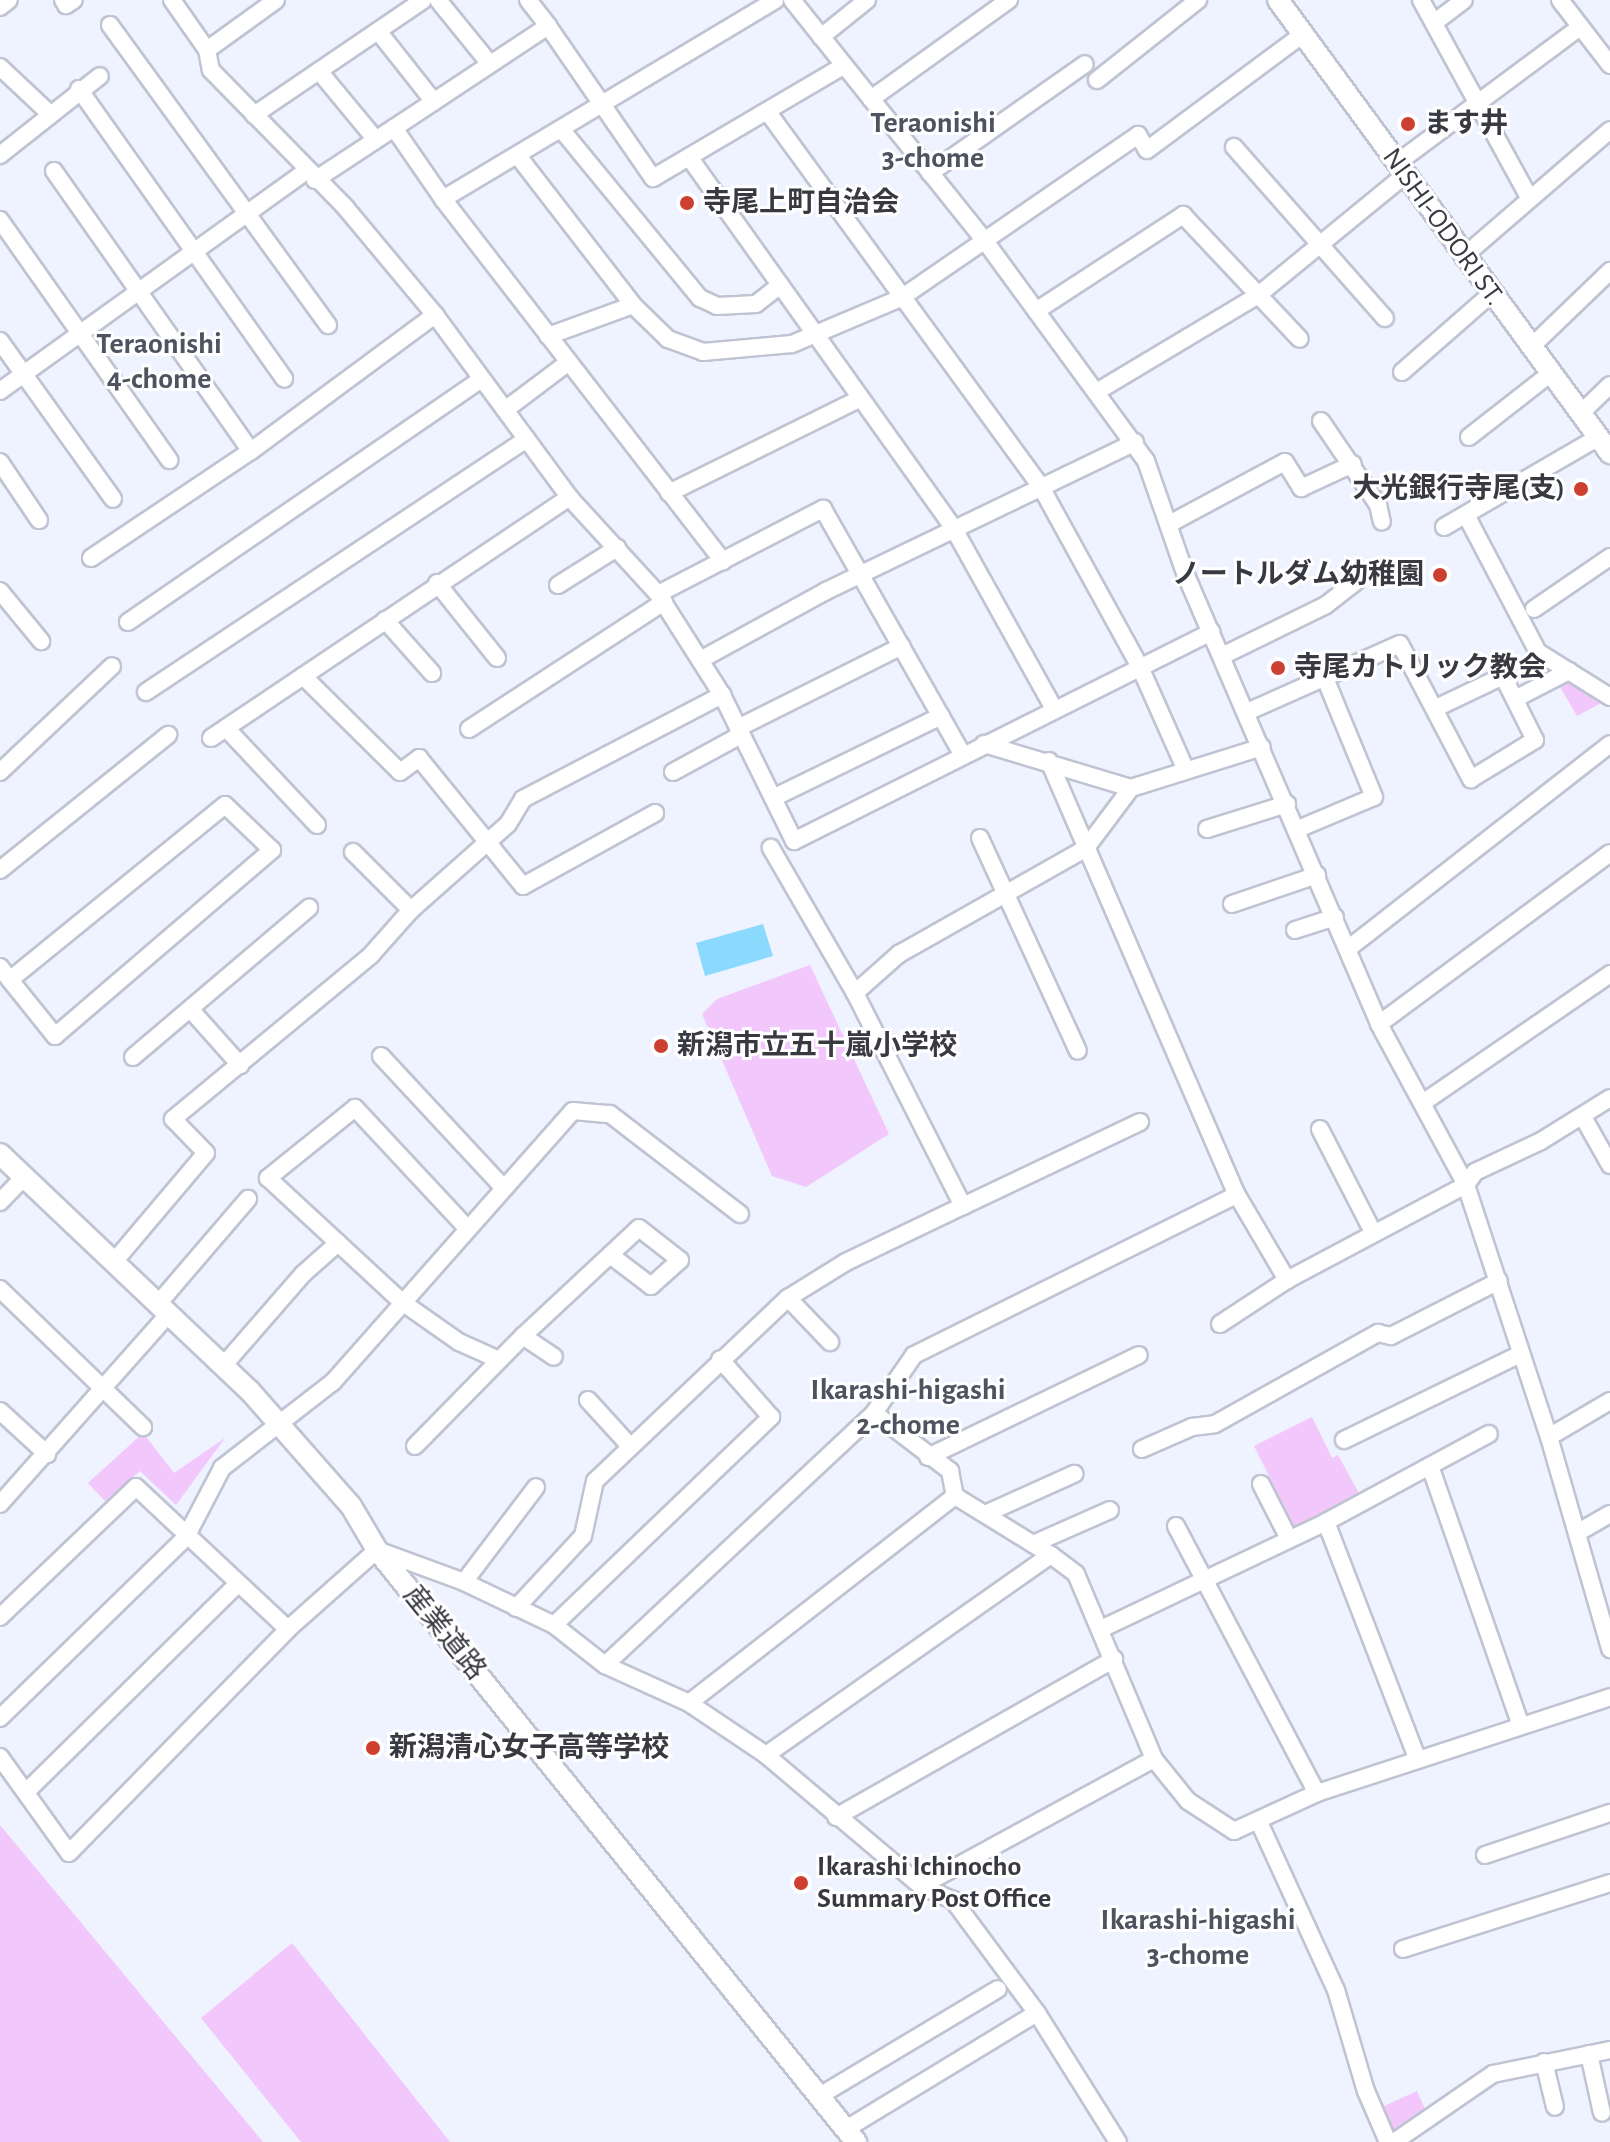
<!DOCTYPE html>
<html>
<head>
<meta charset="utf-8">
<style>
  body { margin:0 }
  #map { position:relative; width:1610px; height:2142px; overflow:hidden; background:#eff2ff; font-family:"Alegreya Sans","Noto Sans JP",sans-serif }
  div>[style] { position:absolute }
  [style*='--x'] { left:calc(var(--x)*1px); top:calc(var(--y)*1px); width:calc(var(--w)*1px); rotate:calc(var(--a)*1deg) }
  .green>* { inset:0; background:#f2c7fb }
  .water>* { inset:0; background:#8bd9fd }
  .roads { filter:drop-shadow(2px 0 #bfc3d2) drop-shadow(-2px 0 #bfc3d2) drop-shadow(0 2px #bfc3d2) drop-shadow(0 -2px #bfc3d2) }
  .minor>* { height:16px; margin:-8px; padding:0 8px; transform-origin:8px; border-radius:8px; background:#fff }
  .tertiary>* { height:20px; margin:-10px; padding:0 10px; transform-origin:10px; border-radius:10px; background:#fff }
  .dots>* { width:22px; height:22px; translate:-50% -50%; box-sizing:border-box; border:4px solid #fff; border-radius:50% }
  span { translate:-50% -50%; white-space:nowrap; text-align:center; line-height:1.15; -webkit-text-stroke:6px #fff; paint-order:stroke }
  .poi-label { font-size:28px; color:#393a41; font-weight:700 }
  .left { translate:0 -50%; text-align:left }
  .right { translate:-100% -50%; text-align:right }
  .street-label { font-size:28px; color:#393a41 }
  .neighbourhood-label { font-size:30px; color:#4f525f; font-weight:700 }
</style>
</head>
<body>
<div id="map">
  <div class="green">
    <div style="clip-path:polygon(1571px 678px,1603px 702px,1577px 716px,1559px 685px)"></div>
    <div style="clip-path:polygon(810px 965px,889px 1134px,806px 1187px,772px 1176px,702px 1014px,717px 999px)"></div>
    <div style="clip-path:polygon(1312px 1417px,1332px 1458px,1338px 1455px,1361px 1497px,1295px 1528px,1254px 1446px)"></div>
    <div style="clip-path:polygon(143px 1433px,174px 1473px,225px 1438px,176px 1505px,140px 1471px,105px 1501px,88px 1483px)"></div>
    <div style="clip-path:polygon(0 1825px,263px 2142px,0 2142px)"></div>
    <div style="clip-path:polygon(292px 1943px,450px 2142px,301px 2142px,201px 2018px)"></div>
    <div style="clip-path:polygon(1417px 2091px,1428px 2116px,1403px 2134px,1392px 2133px,1382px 2107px)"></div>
  </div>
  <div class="water">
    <div style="clip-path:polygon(763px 924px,773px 956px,705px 976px,696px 943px)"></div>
  </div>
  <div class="roads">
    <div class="minor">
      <div style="--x:63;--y:0;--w:6;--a:59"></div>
      <div style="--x:66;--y:5;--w:9;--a:-32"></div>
      <div style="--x:172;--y:0;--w:61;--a:55"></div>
      <div style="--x:207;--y:50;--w:20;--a:79"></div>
      <div style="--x:211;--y:70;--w:192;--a:45.6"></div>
      <div style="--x:345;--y:207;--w:141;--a:50.2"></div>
      <div style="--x:435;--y:315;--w:226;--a:53.6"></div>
      <div style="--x:569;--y:497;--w:132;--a:47.5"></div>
      <div style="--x:658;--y:594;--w:120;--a:57.6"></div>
      <div style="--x:722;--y:695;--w:163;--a:63.7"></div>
      <div style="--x:794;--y:841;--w:467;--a:-26.6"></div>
      <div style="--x:438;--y:0;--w:82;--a:50.9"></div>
      <div style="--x:528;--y:0;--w:33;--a:52"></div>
      <div style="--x:792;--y:0;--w:309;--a:51.3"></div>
      <div style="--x:985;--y:241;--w:273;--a:53.8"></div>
      <div style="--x:1146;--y:461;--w:119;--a:70.8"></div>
      <div style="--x:1185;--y:573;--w:491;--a:66.7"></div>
      <div style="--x:1379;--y:1024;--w:183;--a:61.6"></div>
      <div style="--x:1466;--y:1185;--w:265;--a:71.8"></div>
      <div style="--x:1549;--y:1437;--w:221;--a:73.9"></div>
      <div style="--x:1421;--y:0;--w:225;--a:61.3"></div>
      <div style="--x:1560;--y:0;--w:82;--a:52.4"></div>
      <div style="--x:0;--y:7;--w:11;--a:-38"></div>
      <div style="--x:1435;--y:22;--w:36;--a:-37"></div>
      <div style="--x:110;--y:25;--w:371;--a:54"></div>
      <div style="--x:378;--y:31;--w:90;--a:51.7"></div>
      <div style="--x:821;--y:37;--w:59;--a:-38.8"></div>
      <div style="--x:207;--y:50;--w:85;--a:-35.9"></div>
      <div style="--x:0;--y:67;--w:69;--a:43.2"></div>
      <div style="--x:319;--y:71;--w:89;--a:50.4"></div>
      <div style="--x:1097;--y:80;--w:129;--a:-38.4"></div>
      <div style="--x:79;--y:89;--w:355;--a:54.7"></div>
      <div style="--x:871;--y:99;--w:170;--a:-35.7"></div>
      <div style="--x:767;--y:111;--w:465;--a:53.9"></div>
      <div style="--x:1041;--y:487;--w:205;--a:61.2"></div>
      <div style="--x:1140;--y:667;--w:111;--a:66"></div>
      <div style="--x:254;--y:115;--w:204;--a:-34.2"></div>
      <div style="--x:394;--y:128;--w:185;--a:-33.5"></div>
      <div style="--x:548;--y:26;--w:185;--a:55.4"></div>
      <div style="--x:653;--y:178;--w:221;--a:-30.5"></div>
      <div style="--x:561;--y:129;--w:219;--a:50.6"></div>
      <div style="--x:700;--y:298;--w:19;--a:25"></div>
      <div style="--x:717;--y:306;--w:39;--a:-3"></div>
      <div style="--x:756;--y:304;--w:31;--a:-38"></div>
      <div style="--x:1234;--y:147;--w:228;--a:48.6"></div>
      <div style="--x:0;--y:155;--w:127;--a:-38.3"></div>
      <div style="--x:518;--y:156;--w:188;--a:52.3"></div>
      <div style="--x:633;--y:305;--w:49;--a:44.2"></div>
      <div style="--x:668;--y:339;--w:37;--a:20"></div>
      <div style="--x:703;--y:352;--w:89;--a:-5.1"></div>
      <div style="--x:792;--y:344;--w:118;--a:-22.9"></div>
      <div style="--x:901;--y:298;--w:288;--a:-34.5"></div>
      <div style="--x:1138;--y:135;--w:17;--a:59"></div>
      <div style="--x:1147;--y:150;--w:193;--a:-36.6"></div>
      <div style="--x:689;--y:157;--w:457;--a:54.5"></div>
      <div style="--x:954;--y:529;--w:206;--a:60.9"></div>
      <div style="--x:1397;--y:163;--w:227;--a:-36.6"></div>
      <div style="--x:54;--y:171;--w:342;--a:54.9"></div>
      <div style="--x:930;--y:173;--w:189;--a:-35.1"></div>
      <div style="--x:315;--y:180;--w:95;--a:-33.4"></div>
      <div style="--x:394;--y:128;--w:86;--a:55.4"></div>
      <div style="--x:443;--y:199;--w:387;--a:-30.9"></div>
      <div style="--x:443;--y:199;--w:458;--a:52.3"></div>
      <div style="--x:0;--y:220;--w:294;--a:54.8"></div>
      <div style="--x:1463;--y:257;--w:194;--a:-40.8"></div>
      <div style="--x:1036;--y:311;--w:176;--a:-33.1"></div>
      <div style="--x:1183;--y:215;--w:170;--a:46.7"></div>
      <div style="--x:548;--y:336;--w:90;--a:-20"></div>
      <div style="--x:0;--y:341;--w:194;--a:54.4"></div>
      <div style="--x:1531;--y:347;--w:110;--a:-43.9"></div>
      <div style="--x:1402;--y:372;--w:118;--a:-41.2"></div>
      <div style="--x:0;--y:391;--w:377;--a:-35.7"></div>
      <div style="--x:1098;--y:391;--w:185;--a:-30.9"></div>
      <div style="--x:1257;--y:296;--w:191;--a:-39.3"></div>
      <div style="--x:505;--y:410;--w:80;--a:-36.9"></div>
      <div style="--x:1581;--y:413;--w:40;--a:-44"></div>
      <div style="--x:1321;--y:421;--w:102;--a:55.8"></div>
      <div style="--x:1378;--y:505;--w:17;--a:77"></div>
      <div style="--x:1469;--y:437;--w:104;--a:-38"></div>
      <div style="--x:0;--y:462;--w:70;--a:56.1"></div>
      <div style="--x:669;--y:493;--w:214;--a:-26.3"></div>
      <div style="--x:1466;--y:515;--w:155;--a:62.3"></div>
      <div style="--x:1538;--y:652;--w:85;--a:32"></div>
      <div style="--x:1171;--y:523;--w:129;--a:-28.2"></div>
      <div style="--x:1285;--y:462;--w:31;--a:58"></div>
      <div style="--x:1301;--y:488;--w:57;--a:-24.8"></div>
      <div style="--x:1444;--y:527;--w:177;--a:-30.2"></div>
      <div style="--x:91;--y:558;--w:192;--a:-33.8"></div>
      <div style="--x:251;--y:451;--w:229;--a:-36.5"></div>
      <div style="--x:437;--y:583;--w:96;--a:51.3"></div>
      <div style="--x:558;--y:585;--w:70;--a:-32.1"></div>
      <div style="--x:0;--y:591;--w:65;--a:50.6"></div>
      <div style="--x:658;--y:594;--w:186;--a:-27.3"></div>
      <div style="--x:823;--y:509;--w:283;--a:60.4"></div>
      <div style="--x:1534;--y:609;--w:92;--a:-34.4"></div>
      <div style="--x:385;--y:620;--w:71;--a:48.4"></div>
      <div style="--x:128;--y:622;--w:429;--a:-34.5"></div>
      <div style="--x:1222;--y:656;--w:116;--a:-26.1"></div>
      <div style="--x:1326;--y:605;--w:39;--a:-38"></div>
      <div style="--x:702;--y:659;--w:141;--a:-28.7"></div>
      <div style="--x:826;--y:591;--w:343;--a:-25.7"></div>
      <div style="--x:303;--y:676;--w:136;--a:44.7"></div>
      <div style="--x:400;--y:772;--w:24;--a:-36"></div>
      <div style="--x:419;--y:758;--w:165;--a:50.9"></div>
      <div style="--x:523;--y:886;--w:151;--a:-28.9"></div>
      <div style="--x:146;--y:692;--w:457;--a:-33.6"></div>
      <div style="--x:1515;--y:699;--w:61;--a:-27.4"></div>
      <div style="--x:1247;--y:712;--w:167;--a:-24"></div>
      <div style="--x:1400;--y:644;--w:153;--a:62.3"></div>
      <div style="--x:1471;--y:779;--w:75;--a:-31.4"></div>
      <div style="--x:1535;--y:740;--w:72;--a:-116.6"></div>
      <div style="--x:1503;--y:676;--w:76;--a:154.4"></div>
      <div style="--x:226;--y:728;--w:133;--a:46.8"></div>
      <div style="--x:738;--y:728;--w:183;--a:-26.6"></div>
      <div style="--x:469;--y:729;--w:233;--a:-33.1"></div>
      <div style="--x:211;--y:738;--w:432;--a:-33.9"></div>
      <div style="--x:984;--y:744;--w:153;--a:16.7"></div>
      <div style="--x:1049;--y:761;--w:473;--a:66.6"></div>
      <div style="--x:1237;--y:1195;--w:99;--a:59.5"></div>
      <div style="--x:1287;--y:1280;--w:203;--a:-28"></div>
      <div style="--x:1466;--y:1185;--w:16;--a:-55"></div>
      <div style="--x:1475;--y:1172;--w:73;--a:-25.2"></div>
      <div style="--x:1541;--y:1141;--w:81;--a:-31.9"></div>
      <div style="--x:0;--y:772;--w:154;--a:-43.4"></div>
      <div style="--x:673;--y:772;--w:77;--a:-28.6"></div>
      <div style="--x:773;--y:798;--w:187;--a:-26"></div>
      <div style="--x:1207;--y:829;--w:84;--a:-17.4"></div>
      <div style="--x:1298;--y:829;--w:82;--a:-22.8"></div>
      <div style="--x:1374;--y:797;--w:129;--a:-112.4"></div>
      <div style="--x:980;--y:838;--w:234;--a:65.3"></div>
      <div style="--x:353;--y:852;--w:82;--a:45"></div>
      <div style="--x:0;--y:870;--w:216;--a:-38.8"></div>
      <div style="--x:1232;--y:904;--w:90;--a:-18.8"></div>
      <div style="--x:1295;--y:930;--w:42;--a:-18"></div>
      <div style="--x:1349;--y:948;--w:331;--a:-38"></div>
      <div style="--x:0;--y:967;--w:16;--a:52"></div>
      <div style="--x:10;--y:980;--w:72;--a:51.2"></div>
      <div style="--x:55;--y:1036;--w:286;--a:-40.6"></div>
      <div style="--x:272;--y:850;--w:65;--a:-136.2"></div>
      <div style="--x:225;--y:805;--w:277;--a:140.9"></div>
      <div style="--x:855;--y:993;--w:59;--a:-41.6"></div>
      <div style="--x:899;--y:954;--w:215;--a:-29.5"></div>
      <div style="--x:1086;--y:848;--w:75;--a:-53.1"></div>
      <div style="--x:1131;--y:788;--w:137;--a:-17.4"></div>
      <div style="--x:191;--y:1010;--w:74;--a:48.3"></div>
      <div style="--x:1379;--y:1024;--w:287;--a:-36.5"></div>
      <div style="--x:381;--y:1056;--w:178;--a:47.1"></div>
      <div style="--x:133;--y:1057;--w:231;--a:-40.3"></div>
      <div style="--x:1424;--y:1102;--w:226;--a:-34.5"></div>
      <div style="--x:1583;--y:1117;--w:55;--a:60.6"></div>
      <div style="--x:1320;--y:1129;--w:116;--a:62.8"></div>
      <div style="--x:0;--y:1202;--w:35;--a:-46"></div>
      <div style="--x:963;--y:1206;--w:196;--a:-25.4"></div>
      <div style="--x:466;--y:1227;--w:163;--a:-133"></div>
      <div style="--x:355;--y:1108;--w:112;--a:141.2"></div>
      <div style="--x:268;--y:1178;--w:183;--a:42.8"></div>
      <div style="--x:402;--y:1302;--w:70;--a:35.1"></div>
      <div style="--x:459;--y:1342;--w:44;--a:24.2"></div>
      <div style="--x:113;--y:1263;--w:144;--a:-49.8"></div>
      <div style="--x:206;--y:1153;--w:47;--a:-134.1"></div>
      <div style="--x:173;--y:1119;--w:257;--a:-39.6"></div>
      <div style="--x:371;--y:955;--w:60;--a:-48.4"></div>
      <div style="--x:411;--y:910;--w:130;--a:-41.6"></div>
      <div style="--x:508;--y:824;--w:29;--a:-59"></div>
      <div style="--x:523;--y:799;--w:225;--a:-27.6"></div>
      <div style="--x:0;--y:1289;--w:199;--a:44"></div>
      <div style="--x:788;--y:1298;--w:61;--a:46.3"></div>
      <div style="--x:157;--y:1305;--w:140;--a:-49.4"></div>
      <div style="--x:1220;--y:1324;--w:80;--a:-33.3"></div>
      <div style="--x:523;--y:1336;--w:37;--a:34"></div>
      <div style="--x:223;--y:1366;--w:122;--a:-49"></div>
      <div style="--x:303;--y:1274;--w:47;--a:-41.5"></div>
      <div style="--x:588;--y:1400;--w:62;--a:47.6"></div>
      <div style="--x:0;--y:1411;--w:64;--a:42.5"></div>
      <div style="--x:874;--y:1413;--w:96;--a:37.3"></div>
      <div style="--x:950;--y:1471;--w:25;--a:79"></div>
      <div style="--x:1549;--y:1437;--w:71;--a:-30.5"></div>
      <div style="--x:1344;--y:1440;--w:196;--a:-26"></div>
      <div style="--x:415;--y:1446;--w:154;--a:-45.5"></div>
      <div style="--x:523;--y:1336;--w:158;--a:-43"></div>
      <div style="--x:639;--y:1228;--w:52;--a:38"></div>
      <div style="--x:680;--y:1260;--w:39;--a:138"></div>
      <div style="--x:651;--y:1286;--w:51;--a:-142.9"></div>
      <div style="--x:1142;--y:1449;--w:55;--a:-23.7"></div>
      <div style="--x:1192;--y:1427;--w:23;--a:-7"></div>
      <div style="--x:1215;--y:1424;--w:187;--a:-29.2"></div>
      <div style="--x:1378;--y:1333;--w:13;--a:13"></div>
      <div style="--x:1391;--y:1336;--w:121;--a:-27"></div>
      <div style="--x:928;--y:1457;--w:234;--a:-25.8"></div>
      <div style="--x:1430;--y:1466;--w:275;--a:70.7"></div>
      <div style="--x:1261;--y:1484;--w:62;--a:63"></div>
      <div style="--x:0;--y:1504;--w:253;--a:-48.4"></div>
      <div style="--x:985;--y:1514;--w:98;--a:-24.2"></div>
      <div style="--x:1326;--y:1522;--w:255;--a:68.9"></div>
      <div style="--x:1176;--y:1526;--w:302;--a:62.2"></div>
      <div style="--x:1577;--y:1533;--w:38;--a:-30"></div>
      <div style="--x:1033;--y:1544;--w:84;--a:-23.8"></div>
      <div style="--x:464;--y:1582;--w:119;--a:-52.8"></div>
      <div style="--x:516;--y:1608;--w:98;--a:-47.1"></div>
      <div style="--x:583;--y:1536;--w:56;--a:-77.7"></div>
      <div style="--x:595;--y:1481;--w:266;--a:-43.5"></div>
      <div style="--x:788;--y:1298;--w:68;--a:-31.8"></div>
      <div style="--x:846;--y:1262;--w:130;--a:-25.6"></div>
      <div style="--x:963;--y:1206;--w:239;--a:-116.9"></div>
      <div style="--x:855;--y:993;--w:168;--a:-120.1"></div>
      <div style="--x:0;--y:1617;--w:188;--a:-43.7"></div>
      <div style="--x:136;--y:1487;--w:208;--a:43.1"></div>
      <div style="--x:554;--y:1625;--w:301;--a:-43.8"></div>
      <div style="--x:771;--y:1417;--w:77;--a:-131.3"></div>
      <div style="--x:1103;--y:1628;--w:247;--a:-25.4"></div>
      <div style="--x:1326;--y:1522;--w:185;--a:-28.4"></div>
      <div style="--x:605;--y:1665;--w:369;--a:-43.1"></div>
      <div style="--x:874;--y:1413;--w:70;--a:-55.4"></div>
      <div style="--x:914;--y:1355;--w:360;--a:-26.4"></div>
      <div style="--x:689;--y:1703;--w:337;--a:-37.9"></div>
      <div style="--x:955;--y:1496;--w:113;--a:31.6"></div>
      <div style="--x:0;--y:1718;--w:260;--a:-44.2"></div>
      <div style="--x:186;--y:1537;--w:78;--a:-62.4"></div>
      <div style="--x:222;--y:1468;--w:140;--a:-37.8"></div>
      <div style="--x:333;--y:1382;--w:362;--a:-48.5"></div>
      <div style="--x:573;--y:1111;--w:37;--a:5"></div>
      <div style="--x:610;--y:1114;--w:164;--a:37.6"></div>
      <div style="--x:766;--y:1755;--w:348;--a:-35.1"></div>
      <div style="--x:1051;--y:1555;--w:31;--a:37"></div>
      <div style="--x:1076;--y:1574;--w:201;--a:67.1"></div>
      <div style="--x:1154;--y:1759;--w:54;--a:51"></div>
      <div style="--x:1188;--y:1801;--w:55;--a:33.1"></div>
      <div style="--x:1234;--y:1831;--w:91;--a:-24.6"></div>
      <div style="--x:1317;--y:1793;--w:308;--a:-18.1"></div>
      <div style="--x:0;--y:1757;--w:118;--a:54.3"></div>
      <div style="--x:69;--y:1853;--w:313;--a:-45.6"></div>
      <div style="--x:288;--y:1629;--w:119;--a:-41.6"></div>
      <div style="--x:377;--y:1550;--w:93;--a:20.2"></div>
      <div style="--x:464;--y:1582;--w:100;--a:25.5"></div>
      <div style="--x:554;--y:1625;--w:65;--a:38.1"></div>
      <div style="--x:605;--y:1665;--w:92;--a:24.3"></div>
      <div style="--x:689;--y:1703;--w:93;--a:34"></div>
      <div style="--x:766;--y:1755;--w:203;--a:40.2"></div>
      <div style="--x:921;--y:1886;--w:35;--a:24"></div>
      <div style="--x:953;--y:1900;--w:141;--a:53.4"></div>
      <div style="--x:1037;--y:2013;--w:152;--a:57.9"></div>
      <div style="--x:26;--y:1792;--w:297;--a:-44.5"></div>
      <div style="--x:836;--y:1817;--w:320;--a:-29.6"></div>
      <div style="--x:1259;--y:1822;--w:185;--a:65.4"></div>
      <div style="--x:1336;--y:1990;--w:105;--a:73.5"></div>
      <div style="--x:1366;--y:2091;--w:56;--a:66.7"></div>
      <div style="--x:1485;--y:1855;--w:132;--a:-18.6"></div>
      <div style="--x:921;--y:1886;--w:265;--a:-28.6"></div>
      <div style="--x:1403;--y:1949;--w:217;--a:-17.7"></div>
      <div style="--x:1589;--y:2054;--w:60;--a:77.6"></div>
      <div style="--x:1544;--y:2062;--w:46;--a:76.3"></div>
      <div style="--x:821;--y:2095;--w:206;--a:-30.9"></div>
      <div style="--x:846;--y:2129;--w:223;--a:-31.3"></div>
      <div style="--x:1394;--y:2142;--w:120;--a:-34.5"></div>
      <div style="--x:1493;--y:2074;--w:119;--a:-11.6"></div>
    </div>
    <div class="tertiary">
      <div style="--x:1278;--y:0;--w:562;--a:53.76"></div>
      <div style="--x:0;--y:1154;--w:343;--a:43.5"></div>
      <div style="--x:249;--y:1390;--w:154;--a:48.7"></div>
      <div style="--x:351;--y:1506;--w:51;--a:59.4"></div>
      <div style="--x:377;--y:1550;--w:762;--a:51.02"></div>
    </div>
  </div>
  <div class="dots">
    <div style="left:1408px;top:124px;background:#cc3f31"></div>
    <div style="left:687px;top:203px;background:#cc3f31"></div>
    <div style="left:1581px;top:489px;background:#cc3f31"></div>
    <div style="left:1440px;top:575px;background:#cc3f31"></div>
    <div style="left:1278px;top:668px;background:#cc3f31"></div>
    <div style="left:661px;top:1046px;background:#cc3f31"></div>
    <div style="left:373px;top:1748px;background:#cc3f31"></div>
    <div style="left:801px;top:1883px;background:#cc3f31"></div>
  </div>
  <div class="poi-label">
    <span class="left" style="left:1424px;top:124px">ます井</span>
    <span class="left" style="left:703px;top:203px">寺尾上町自治会</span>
    <span class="right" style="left:1565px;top:489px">大光銀行寺尾(支)</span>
    <span class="right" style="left:1424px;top:575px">ノートルダム幼稚園</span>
    <span class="left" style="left:1294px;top:668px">寺尾カトリック教会</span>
    <span class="left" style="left:677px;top:1046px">新潟市立五十嵐小学校</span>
    <span class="left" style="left:389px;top:1748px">新潟清心女子高等学校</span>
    <span class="left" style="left:817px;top:1883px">Ikarashi Ichinocho<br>Summary Post Office</span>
  </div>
  <div class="street-label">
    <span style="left:1443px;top:227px;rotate:54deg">NISHI-ODORI ST.</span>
    <span style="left:444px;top:1633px;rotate:51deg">産業道路</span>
  </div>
  <div class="neighbourhood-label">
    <span style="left:933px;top:140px">Teraonishi<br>3-chome</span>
    <span style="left:159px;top:361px">Teraonishi<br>4-chome</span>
    <span style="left:908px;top:1407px">Ikarashi-higashi<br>2-chome</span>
    <span style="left:1198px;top:1937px">Ikarashi-higashi<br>3-chome</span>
  </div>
</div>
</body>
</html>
